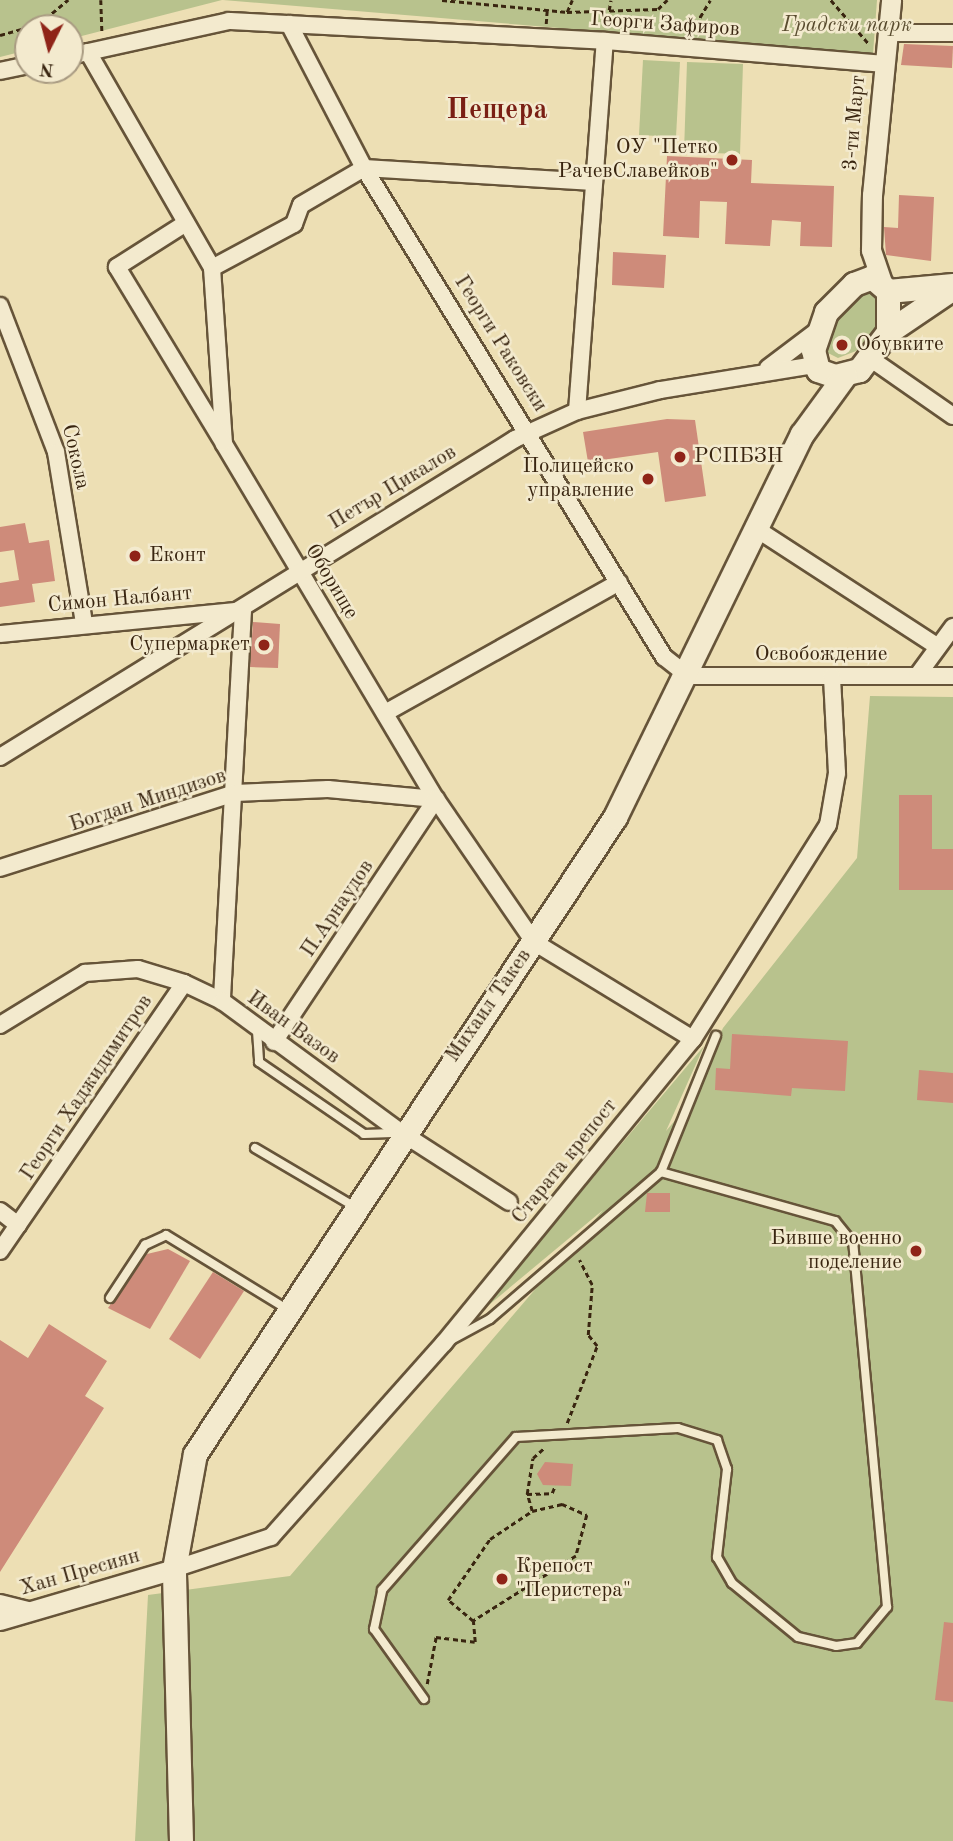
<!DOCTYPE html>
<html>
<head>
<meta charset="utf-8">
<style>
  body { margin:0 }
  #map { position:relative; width:953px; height:1841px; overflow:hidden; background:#eddfb4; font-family:"Old Standard TT",serif }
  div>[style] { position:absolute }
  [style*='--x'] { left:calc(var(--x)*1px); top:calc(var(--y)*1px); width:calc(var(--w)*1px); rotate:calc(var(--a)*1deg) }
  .green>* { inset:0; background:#b8c28d }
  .building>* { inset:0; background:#ce8b7a }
  .path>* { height:2.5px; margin-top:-1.25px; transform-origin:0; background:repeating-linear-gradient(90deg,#392510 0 5px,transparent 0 8.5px) }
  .roads { filter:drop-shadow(2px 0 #665439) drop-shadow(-2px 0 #665439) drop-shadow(0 2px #665439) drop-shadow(0 -2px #665439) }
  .service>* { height:8px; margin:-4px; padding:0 4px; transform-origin:4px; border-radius:4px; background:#f3eace }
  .minor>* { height:16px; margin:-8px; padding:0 8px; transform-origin:8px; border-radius:8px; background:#f3eace }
  .tertiary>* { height:19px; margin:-9.5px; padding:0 9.5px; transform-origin:9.5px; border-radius:9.5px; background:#f3eace }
  .secondary>* { height:23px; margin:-11.5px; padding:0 11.5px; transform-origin:11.5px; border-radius:11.5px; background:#f3eace }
  .dots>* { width:19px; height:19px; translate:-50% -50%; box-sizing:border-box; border:4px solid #f3eace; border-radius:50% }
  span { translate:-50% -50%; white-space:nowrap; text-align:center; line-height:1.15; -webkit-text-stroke:5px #f3eace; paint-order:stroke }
  .street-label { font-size:21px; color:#392510 }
  .park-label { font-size:21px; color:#594c2f; font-style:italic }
  .poi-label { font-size:21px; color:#392510 }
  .right { translate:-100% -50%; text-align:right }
  .left { translate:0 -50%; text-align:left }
  .district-label { font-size:28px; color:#7a1f14; font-weight:700 }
  .north { position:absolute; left:14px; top:14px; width:70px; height:70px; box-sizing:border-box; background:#f3eace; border:2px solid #a99b82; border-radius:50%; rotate:186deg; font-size:19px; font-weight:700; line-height:28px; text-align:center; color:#392510 }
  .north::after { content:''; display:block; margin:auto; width:24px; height:32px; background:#8f2418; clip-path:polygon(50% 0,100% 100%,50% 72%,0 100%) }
</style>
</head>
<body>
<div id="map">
  <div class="green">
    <div style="clip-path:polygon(0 0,222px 0,70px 39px,70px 28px,28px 28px,28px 50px,0 57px)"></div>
    <div style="clip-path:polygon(223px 0,877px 0,873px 54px)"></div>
    <div style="clip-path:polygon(643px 60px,680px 62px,676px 137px,639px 135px)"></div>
    <div style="clip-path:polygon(687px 62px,743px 64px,740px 154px,684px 152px)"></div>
    <div style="clip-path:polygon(875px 286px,886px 312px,874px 335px,856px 351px,838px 358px,826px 352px,826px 329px,854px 293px)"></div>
    <div style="clip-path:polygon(870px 696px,953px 697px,953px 1841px,135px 1841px,148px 1595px,290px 1576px,603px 1210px,478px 1314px,704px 1046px,666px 1131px,683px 1111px,723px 1028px,857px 858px)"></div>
  </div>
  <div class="building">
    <div style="clip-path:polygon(904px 44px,953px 46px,952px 68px,901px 65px)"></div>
    <div style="clip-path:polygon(667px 156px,752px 160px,751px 183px,834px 186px,832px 247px,800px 246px,801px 222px,772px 220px,770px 246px,725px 244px,727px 202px,700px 201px,699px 238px,663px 236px)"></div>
    <div style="clip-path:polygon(899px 195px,934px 197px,931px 261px,886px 255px,884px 227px,898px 228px)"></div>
    <div style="clip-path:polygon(613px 252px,666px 255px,664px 288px,612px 285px)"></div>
    <div style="clip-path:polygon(667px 419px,695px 420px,706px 496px,665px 502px,658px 452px,588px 462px,583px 432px)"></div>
    <div style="clip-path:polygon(25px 523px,29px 543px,49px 540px,55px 581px,32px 584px,35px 602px,0 607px,0 583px,19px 580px,14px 550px,0 552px,0 527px)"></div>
    <div style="clip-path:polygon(253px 622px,280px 624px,278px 668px,250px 667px)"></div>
    <div style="clip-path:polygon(899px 795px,932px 795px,932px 849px,953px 849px,953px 890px,899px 890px)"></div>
    <div style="clip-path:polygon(732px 1034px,848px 1041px,845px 1091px,792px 1088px,791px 1096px,715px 1090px,716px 1068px,730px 1069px)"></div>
    <div style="clip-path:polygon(919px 1070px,953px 1073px,953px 1103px,917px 1100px)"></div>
    <div style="clip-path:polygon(670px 1193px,670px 1212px,645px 1212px,647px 1193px)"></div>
    <div style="clip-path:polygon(168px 1249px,190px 1261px,150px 1329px,108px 1308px,147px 1254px)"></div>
    <div style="clip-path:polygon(213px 1272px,244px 1291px,200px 1359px,169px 1339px)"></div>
    <div style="clip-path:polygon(49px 1324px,107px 1361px,85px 1396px,104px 1408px,0 1572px,0 1340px,28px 1358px)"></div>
    <div style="clip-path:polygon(545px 1462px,573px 1464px,571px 1486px,543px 1485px,537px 1474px)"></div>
    <div style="clip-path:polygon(944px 1622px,953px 1623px,953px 1702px,935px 1700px)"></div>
  </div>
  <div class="path">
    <div style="--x:101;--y:0;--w:32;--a:88"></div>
    <div style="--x:442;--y:0;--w:126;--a:5.5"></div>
    <div style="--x:567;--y:12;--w:91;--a:-1.9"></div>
    <div style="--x:658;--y:9;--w:13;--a:-45"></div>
    <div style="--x:831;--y:0;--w:58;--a:49.2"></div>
    <div style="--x:567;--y:12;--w:13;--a:-67"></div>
    <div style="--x:546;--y:24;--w:14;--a:-86"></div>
    <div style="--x:606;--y:27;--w:27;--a:-80"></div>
    <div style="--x:691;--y:32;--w:37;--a:-59"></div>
    <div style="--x:0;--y:35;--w:41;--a:-15.8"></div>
    <div style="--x:39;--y:24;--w:38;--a:-40"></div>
    <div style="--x:567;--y:1423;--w:83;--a:-68.7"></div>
    <div style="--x:597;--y:1346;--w:14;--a:-129"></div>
    <div style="--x:588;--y:1335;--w:50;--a:-85.4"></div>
    <div style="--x:592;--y:1285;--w:28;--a:-117"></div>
    <div style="--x:527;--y:1494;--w:25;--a:-2"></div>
    <div style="--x:552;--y:1493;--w:8;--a:-67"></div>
    <div style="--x:562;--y:1504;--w:27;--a:24"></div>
    <div style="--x:587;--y:1515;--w:42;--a:105"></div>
    <div style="--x:576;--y:1556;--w:122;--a:147.7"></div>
    <div style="--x:473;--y:1621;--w:33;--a:-140"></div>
    <div style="--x:448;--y:1600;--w:74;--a:-55.5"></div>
    <div style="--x:490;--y:1539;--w:50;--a:-33.7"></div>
    <div style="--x:532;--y:1511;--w:31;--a:-13"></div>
    <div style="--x:532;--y:1511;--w:18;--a:-106"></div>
    <div style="--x:527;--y:1494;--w:36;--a:-81"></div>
    <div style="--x:533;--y:1458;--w:15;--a:-42"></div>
    <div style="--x:427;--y:1684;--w:48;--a:-79.2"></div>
    <div style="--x:436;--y:1637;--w:39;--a:7"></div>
    <div style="--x:475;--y:1642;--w:21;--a:-95"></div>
  </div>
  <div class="roads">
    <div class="service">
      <div style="--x:257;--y:1031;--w:31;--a:86"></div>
      <div style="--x:259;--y:1062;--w:127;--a:34.4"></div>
      <div style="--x:364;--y:1134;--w:35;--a:-2"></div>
      <div style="--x:255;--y:1148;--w:116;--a:30.5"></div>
      <div style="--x:110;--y:1298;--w:64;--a:-56.6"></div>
      <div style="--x:145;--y:1245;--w:23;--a:-25"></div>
      <div style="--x:166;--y:1235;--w:140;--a:31.5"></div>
      <div style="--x:453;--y:1339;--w:42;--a:-28.4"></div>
      <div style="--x:490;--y:1319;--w:225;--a:-40.7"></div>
      <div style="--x:661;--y:1172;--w:147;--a:-68"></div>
      <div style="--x:424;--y:1699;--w:86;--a:-125.5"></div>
      <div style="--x:374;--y:1629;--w:40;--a:-78"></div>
      <div style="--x:382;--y:1590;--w:203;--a:-48.8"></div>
      <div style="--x:516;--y:1437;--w:162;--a:-3.2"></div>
      <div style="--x:678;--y:1428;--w:41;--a:17.1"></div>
      <div style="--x:717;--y:1440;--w:31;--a:71"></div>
      <div style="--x:727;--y:1469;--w:89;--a:96.5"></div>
      <div style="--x:717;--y:1557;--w:30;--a:60"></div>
      <div style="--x:732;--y:1583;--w:85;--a:39.3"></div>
      <div style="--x:798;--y:1637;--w:39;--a:13"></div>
      <div style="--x:836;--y:1646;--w:21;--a:-8"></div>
      <div style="--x:857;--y:1643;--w:47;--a:-50.2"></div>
      <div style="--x:887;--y:1607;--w:366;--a:-95.3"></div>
      <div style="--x:853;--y:1243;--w:28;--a:-129"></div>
      <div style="--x:835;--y:1221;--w:181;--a:-164.3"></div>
    </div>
    <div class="minor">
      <div style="--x:289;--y:24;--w:162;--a:62.5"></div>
      <div style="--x:364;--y:168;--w:574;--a:58.47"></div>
      <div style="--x:664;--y:657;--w:31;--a:38"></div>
      <div style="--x:688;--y:676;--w:265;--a:0"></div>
      <div style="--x:888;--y:33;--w:65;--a:0"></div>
      <div style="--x:88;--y:52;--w:249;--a:60.1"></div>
      <div style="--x:212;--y:268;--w:176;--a:86.1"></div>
      <div style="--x:224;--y:444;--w:413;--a:59.2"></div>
      <div style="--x:436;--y:799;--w:173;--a:55.6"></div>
      <div style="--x:534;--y:942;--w:186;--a:31.4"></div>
      <div style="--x:70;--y:56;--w:163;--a:-12.4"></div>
      <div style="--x:229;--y:21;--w:377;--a:3"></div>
      <div style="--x:605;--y:41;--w:279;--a:4.7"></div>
      <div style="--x:0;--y:71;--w:29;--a:-12"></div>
      <div style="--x:186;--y:223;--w:82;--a:147.5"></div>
      <div style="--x:117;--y:267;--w:205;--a:58.8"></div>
      <div style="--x:212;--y:268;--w:93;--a:-28.2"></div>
      <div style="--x:294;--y:224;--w:20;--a:-70"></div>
      <div style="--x:301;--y:205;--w:73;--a:-30.4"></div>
      <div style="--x:364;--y:168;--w:226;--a:3.5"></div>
      <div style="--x:0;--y:306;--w:156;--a:69"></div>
      <div style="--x:56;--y:452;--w:173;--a:80.7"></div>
      <div style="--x:871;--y:359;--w:100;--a:34.8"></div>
      <div style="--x:768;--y:368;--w:61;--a:-37.1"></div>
      <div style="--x:577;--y:411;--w:371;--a:-85.7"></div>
      <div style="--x:755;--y:528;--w:218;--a:33"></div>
      <div style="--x:0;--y:634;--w:244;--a:-5.6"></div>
      <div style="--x:243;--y:610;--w:392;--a:93.1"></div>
      <div style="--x:917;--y:676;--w:61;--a:-53.7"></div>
      <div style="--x:385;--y:713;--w:268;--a:-29.2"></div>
      <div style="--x:0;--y:757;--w:605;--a:-31.69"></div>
      <div style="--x:515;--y:439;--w:68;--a:-24.3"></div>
      <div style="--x:577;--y:411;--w:86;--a:-14.2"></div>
      <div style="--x:660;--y:390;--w:157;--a:-9.2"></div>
      <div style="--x:0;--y:868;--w:247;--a:-17.7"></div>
      <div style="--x:235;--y:793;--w:93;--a:-2.5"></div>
      <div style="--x:328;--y:789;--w:108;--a:5.3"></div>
      <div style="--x:436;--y:799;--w:292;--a:123.7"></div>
      <div style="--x:0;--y:1025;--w:100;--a:-31.5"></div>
      <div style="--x:85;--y:973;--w:53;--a:-4.3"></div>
      <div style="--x:138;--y:969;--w:48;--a:16.9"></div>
      <div style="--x:184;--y:983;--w:42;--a:25.3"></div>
      <div style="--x:222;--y:1001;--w:223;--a:36.3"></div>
      <div style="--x:402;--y:1133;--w:127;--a:32.8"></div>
      <div style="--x:0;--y:1211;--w:23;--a:38"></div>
      <div style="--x:0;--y:1251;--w:325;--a:-55.5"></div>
      <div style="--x:174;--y:1569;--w:102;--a:-18.3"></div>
      <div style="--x:271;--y:1537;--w:260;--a:-48.3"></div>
      <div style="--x:444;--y:1343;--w:393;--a:-50.7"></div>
      <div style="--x:693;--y:1039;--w:253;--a:-57.8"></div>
      <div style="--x:828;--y:825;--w:53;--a:-80.2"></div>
      <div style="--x:837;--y:773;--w:97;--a:-93"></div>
      <div style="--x:0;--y:1603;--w:32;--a:14"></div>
    </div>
    <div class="tertiary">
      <div style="--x:882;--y:282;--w:34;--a:-109"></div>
      <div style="--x:871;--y:250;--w:55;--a:-89"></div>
      <div style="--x:872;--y:195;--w:196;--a:-84.4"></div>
      <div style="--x:0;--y:1620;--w:181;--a:-16.3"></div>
    </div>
    <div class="secondary">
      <div style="--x:872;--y:277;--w:21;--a:41"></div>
      <div style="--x:888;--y:291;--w:41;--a:90"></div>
      <div style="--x:888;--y:332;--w:48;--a:127.3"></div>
      <div style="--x:859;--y:370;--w:25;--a:166"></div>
      <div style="--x:835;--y:376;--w:18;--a:-161"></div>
      <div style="--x:818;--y:370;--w:21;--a:-104"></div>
      <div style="--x:813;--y:350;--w:40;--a:-71.1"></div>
      <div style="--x:826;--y:312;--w:40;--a:-45"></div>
      <div style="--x:854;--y:284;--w:19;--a:-21"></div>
      <div style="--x:888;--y:291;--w:65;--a:-5.3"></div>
      <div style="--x:888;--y:332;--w:78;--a:-34.1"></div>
      <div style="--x:181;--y:1841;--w:272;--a:-91.5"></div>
      <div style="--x:174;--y:1569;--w:117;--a:-79.7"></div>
      <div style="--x:195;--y:1454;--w:763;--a:-56.6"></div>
      <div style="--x:615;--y:817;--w:426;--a:-64"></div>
      <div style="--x:802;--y:434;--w:73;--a:-53.9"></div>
    </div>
  </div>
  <div class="dots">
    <div style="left:732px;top:160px;background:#8f2418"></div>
    <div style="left:842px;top:345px;background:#8f2418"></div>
    <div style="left:680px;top:457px;background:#8f2418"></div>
    <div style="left:648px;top:479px;background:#8f2418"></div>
    <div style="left:135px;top:556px;background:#8f2418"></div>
    <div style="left:264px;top:645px;background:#8f2418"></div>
    <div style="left:916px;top:1251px;background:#8f2418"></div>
    <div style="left:502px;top:1579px;background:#8f2418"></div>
  </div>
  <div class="street-label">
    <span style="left:665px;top:25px;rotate:4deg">Георги Зафиров</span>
    <span style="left:855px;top:123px;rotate:-85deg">3-ти Март</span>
    <span style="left:500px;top:344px;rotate:58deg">Георги Раковски</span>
    <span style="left:75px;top:457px;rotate:77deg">Сокола</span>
    <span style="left:393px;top:488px;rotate:-31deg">Петър Цикалов</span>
    <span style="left:331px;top:582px;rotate:59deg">Оборище</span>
    <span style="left:120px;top:600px;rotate:-5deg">Симон Налбант</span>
    <span style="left:821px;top:655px">Освобождение</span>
    <span style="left:148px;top:801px;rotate:-18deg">Богдан Миндизов</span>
    <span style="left:338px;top:909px;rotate:-56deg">П.Арнаудов</span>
    <span style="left:489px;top:1006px;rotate:-55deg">Михаил Такев</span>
    <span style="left:293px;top:1028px;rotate:36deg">Иван Вазов</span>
    <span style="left:87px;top:1088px;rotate:-56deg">Георги Хаджидимитров</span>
    <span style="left:565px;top:1162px;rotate:-51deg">Старата крепост</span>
    <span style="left:80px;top:1573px;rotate:-16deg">Хан Пресиян</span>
  </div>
  <div class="park-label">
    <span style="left:847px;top:26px">Градски парк</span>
  </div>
  <div class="poi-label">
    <span class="right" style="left:718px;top:160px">ОУ "Петко<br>РачевСлавейков"</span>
    <span class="left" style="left:856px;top:345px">Обувките</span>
    <span class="left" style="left:694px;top:457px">РСПБЗН</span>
    <span class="right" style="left:634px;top:479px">Полицейско<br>управление</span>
    <span class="left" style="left:149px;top:556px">Еконт</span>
    <span class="right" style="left:250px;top:645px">Супермаркет</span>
    <span class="right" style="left:902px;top:1251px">Бивше военно<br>поделение</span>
    <span class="left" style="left:516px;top:1579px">Крепост<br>"Перистера"</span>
  </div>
  <div class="district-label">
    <span style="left:497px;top:111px">Пещера</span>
  </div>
  <div class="north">N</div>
</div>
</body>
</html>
